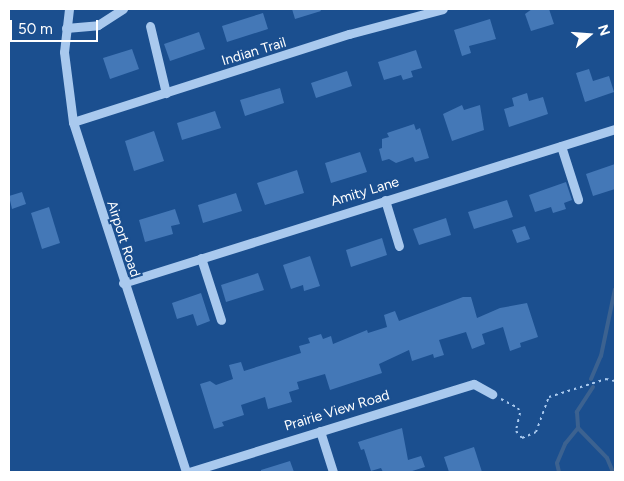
<!DOCTYPE html>
<html>
<head>
<meta charset="utf-8">
<style>
  body { margin:0 }
  #map { position:relative; width:624px; height:481px; overflow:hidden; background:#1b4f8f; font-family:Figtree,sans-serif }
  div>[style] { position:absolute }
  [style*='--x'] { left:calc(var(--x)*1px); top:calc(var(--y)*1px); width:calc(var(--w)*1px); rotate:calc(var(--a)*1deg) }
  .stream>* { height:4px; margin:-2px; padding:0 2px; transform-origin:2px; border-radius:2px; background:#3c6290 }
  .building>* { inset:0; background:#4478b7 }
  .path>* { height:2px; margin-top:-1px; transform-origin:0; background:repeating-linear-gradient(90deg,#a9c9ee 0 2.5px,transparent 0 6.5px) }
  .minor>* { height:9px; margin:-4.5px; padding:0 4.5px; transform-origin:4.5px; border-radius:4.5px; background:#a9c9ee }
  span { translate:-50% -50%; white-space:nowrap; text-align:center; line-height:1.15; -webkit-text-stroke:4px #1b4f8f; paint-order:stroke }
  .street-label { font-size:14px; color:#fff }
  .frame { position:absolute; inset:0; border:10px solid #fff; pointer-events:none }
  .north { position:absolute; left:564px; top:10px; width:50px; height:50px; -webkit-text-stroke:4px #1b4f8f; paint-order:stroke; rotate:72deg; font-size:14px; font-weight:700; line-height:20px; text-align:center; color:#fff }
  .north::after { content:''; display:block; margin:auto; width:18px; height:22px; background:#fff; clip-path:polygon(50% 0,100% 100%,50% 72%,0 100%) }
  .scale { position:absolute; left:10px; top:20px; width:88px; height:22px; box-sizing:border-box; border:2px solid #fff; border-top:0; padding-left:6px; font-size:15px; line-height:18px; white-space:nowrap; color:#fff; -webkit-text-stroke:4px #1b4f8f; paint-order:stroke }
</style>
</head>
<body>
<div id="map">
  <div class="stream">
    <div style="--x:591;--y:379;--w:25;--a:-67"></div>
    <div style="--x:601;--y:356;--w:68;--a:-78.2"></div>
    <div style="--x:593;--y:387;--w:30;--a:123"></div>
    <div style="--x:577;--y:412;--w:16;--a:86"></div>
    <div style="--x:578;--y:428;--w:42;--a:46"></div>
    <div style="--x:607;--y:458;--w:15;--a:67"></div>
    <div style="--x:559;--y:472;--w:9;--a:-103"></div>
    <div style="--x:557;--y:463;--w:21;--a:-67"></div>
    <div style="--x:565;--y:444;--w:21;--a:-51"></div>
  </div>
  <div class="building">
    <div style="clip-path:polygon(292px 9px,320px 9px,321px 11px,295px 19px)"></div>
    <div style="clip-path:polygon(532px 9px,549px 9px,554px 24px,531px 31px,525px 14px)"></div>
    <div style="clip-path:polygon(263px 13px,268px 29px,227px 42px,222px 26px)"></div>
    <div style="clip-path:polygon(490px 19px,496px 39px,469px 46px,471px 53px,462px 56px,454px 30px)"></div>
    <div style="clip-path:polygon(199px 32px,205px 49px,170px 61px,164px 44px)"></div>
    <div style="clip-path:polygon(132px 49px,139px 69px,110px 79px,103px 58px)"></div>
    <div style="clip-path:polygon(416px 50px,422px 68px,411px 71px,413px 77px,403px 80px,401px 75px,384px 80px,378px 62px)"></div>
    <div style="clip-path:polygon(589px 69px,593px 81px,609px 76px,614px 92px,585px 102px,576px 73px)"></div>
    <div style="clip-path:polygon(347px 71px,352px 86px,316px 98px,311px 83px)"></div>
    <div style="clip-path:polygon(280px 88px,284px 103px,245px 116px,240px 100px)"></div>
    <div style="clip-path:polygon(527px 93px,529px 101px,543px 97px,548px 114px,509px 127px,504px 109px,514px 106px,512px 98px)"></div>
    <div style="clip-path:polygon(462px 105px,464px 110px,480px 105px,484px 130px,452px 141px,443px 114px)"></div>
    <div style="clip-path:polygon(215px 111px,221px 128px,182px 140px,177px 123px)"></div>
    <div style="clip-path:polygon(414px 124px,416px 130px,420px 128px,429px 158px,415px 162px,413px 157px,396px 163px,389px 159px,382px 161px,379px 149px,382px 148px,382px 139px,389px 137px,387px 133px)"></div>
    <div style="clip-path:polygon(154px 131px,164px 161px,134px 171px,125px 141px)"></div>
    <div style="clip-path:polygon(360px 152px,367px 172px,331px 183px,325px 163px)"></div>
    <div style="clip-path:polygon(615px 164px,615px 189px,593px 196px,586px 174px)"></div>
    <div style="clip-path:polygon(297px 170px,304px 193px,265px 205px,257px 183px)"></div>
    <div style="clip-path:polygon(566px 182px,572px 200px,564px 203px,566px 209px,553px 213px,551px 207px,535px 212px,529px 195px)"></div>
    <div style="clip-path:polygon(22px 192px,26px 204px,12px 209px,9px 196px)"></div>
    <div style="clip-path:polygon(236px 193px,242px 211px,203px 223px,198px 205px)"></div>
    <div style="clip-path:polygon(507px 200px,513px 217px,474px 229px,468px 212px)"></div>
    <div style="clip-path:polygon(49px 207px,60px 243px,42px 249px,31px 213px)"></div>
    <div style="clip-path:polygon(175px 209px,180px 224px,171px 226px,173px 234px,145px 242px,139px 220px)"></div>
    <div style="clip-path:polygon(446px 218px,451px 235px,419px 245px,413px 229px)"></div>
    <div style="clip-path:polygon(525px 226px,530px 239px,517px 243px,512px 230px)"></div>
    <div style="clip-path:polygon(382px 238px,387px 255px,351px 267px,346px 250px)"></div>
    <div style="clip-path:polygon(310px 256px,320px 286px,304px 291px,303px 285px,291px 289px,283px 265px)"></div>
    <div style="clip-path:polygon(258px 273px,264px 290px,226px 302px,221px 285px)"></div>
    <div style="clip-path:polygon(201px 293px,210px 321px,197px 326px,193px 314px,177px 319px,172px 303px)"></div>
    <div style="clip-path:polygon(463px 297px,471px 297px,477px 318px,500px 308px,527px 303px,538px 337px,520px 343px,521px 347px,510px 351px,503px 327px,482px 334px,485px 344px,472px 349px,466px 332px,439px 340px,444px 355px,434px 358px,433px 354px,412px 361px,409px 350px,379px 364px,382px 373px,330px 390px,325px 374px,297px 382px,299px 389px,289px 392px,292px 402px,268px 409px,265px 397px,241px 405px,244px 415px,222px 422px,224px 426px,214px 429px,200px 384px,210px 381px,216px 385px,233px 379px,229px 365px,241px 362px,244px 371px,301px 353px,299px 346px,310px 343px,308px 338px,321px 334px,323px 339px,331px 336px,333px 344px,367px 330px,368px 333px,387px 327px,384px 315px,395px 311px,399px 321px)"></div>
    <div style="clip-path:polygon(402px 428px,408px 460px,421px 456px,425px 467px,409px 472px,383px 472px,381px 468px,371px 471px,364px 449px,361px 450px,358px 442px)"></div>
    <div style="clip-path:polygon(474px 447px,482px 472px,449px 472px,444px 457px)"></div>
    <div style="clip-path:polygon(290px 461px,294px 472px,261px 472px,261px 470px)"></div>
  </div>
  <div class="path">
    <div style="--x:501;--y:399;--w:19;--a:28"></div>
    <div style="--x:518;--y:408;--w:5;--a:68"></div>
    <div style="--x:520;--y:413;--w:18;--a:103"></div>
    <div style="--x:516;--y:431;--w:9;--a:49"></div>
    <div style="--x:522;--y:438;--w:15;--a:-23"></div>
    <div style="--x:536;--y:432;--w:37;--a:-70"></div>
    <div style="--x:549;--y:397;--w:60;--a:-17.5"></div>
    <div style="--x:606;--y:379;--w:9;--a:13"></div>
  </div>
  <div class="minor">
    <div style="--x:69;--y:9;--w:43;--a:96.6"></div>
    <div style="--x:64;--y:52;--w:71;--a:82.7"></div>
    <div style="--x:73;--y:122;--w:368;--a:72.1"></div>
    <div style="--x:150;--y:26;--w:69;--a:76.6"></div>
    <div style="--x:66;--y:28;--w:32;--a:-5"></div>
    <div style="--x:98;--y:25;--w:30;--a:-33"></div>
    <div style="--x:73;--y:122;--w:290;--a:-17.7"></div>
    <div style="--x:349;--y:34;--w:97;--a:-14.9"></div>
    <div style="--x:561;--y:146;--w:56;--a:72.2"></div>
    <div style="--x:385;--y:200;--w:48;--a:73.1"></div>
    <div style="--x:201;--y:258;--w:65;--a:72.1"></div>
    <div style="--x:123;--y:283;--w:516;--a:-17.38"></div>
    <div style="--x:320;--y:431;--w:43;--a:72.4"></div>
    <div style="--x:189;--y:472;--w:298;--a:-17.2"></div>
    <div style="--x:474;--y:384;--w:21;--a:29"></div>
  </div>
  <div class="street-label">
    <span style="left:254px;top:52px;rotate:-17deg">Indian Trail</span>
    <span style="left:365px;top:192px;rotate:-17deg">Amity Lane</span>
    <span style="left:123px;top:239px;rotate:72deg">Airport Road</span>
    <span style="left:337px;top:411px;rotate:-17deg">Prairie View Road</span>
  </div>
  <div class="frame"></div>
  <div class="north">N</div>
  <div class="scale">50 m</div>
</div>
</body>
</html>
